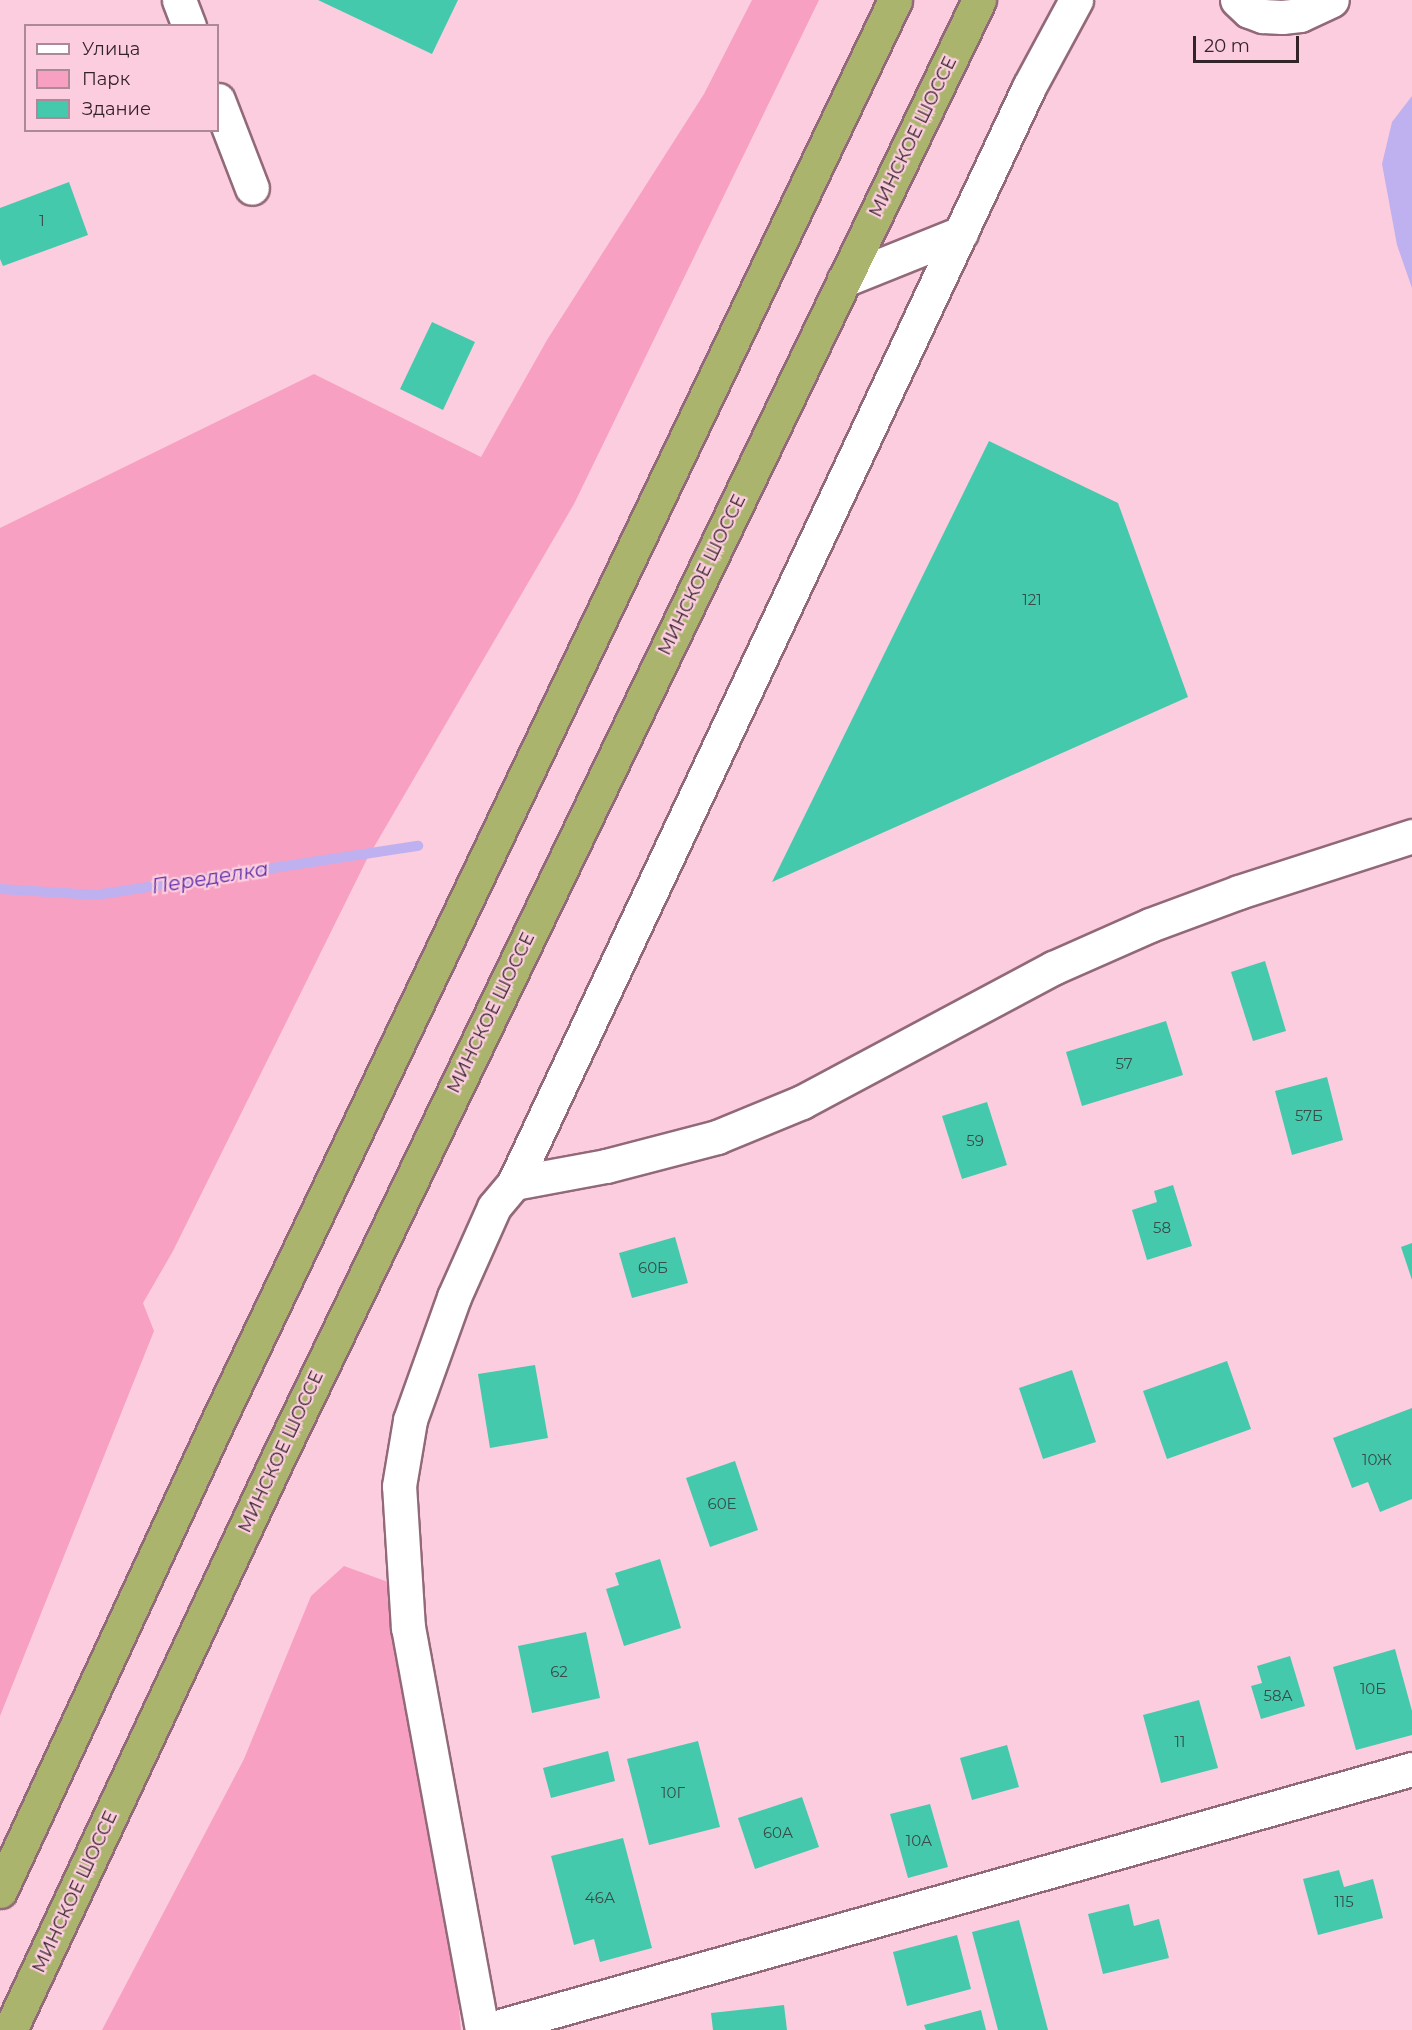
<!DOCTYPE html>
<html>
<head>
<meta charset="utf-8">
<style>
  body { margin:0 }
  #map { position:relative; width:1412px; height:2030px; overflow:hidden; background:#fccdde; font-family:Montserrat,sans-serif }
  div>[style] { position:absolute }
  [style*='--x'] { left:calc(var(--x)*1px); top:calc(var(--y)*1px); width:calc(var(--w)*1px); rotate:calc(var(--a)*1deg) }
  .green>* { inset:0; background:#f8a0c2 }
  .water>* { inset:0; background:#bfb0f0 }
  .stream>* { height:10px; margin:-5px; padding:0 5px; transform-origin:5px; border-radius:5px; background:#bfb0f0 }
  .building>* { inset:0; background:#45c9ac }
  .roads { filter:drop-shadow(2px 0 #926978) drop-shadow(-2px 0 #926978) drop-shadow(0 2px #926978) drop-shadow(0 -2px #926978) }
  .minor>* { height:33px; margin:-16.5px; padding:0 16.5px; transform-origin:16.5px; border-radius:16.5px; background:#fff }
  .highway>* { height:33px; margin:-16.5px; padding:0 16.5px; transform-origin:16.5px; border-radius:16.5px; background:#abb46d }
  span { translate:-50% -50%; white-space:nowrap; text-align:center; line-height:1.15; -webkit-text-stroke:4.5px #fccdde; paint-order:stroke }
  .number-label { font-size:15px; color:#394c4a }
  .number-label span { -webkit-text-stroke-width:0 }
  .street-label { font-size:18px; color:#35232a }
  .water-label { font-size:20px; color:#5e2fa9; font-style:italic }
  .legend { position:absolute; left:24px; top:24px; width:195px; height:108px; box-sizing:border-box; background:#fccdde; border:2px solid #ac8996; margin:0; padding:8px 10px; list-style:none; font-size:18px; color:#35232a }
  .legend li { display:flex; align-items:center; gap:12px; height:30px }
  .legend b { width:30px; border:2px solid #ac8996 }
  .scale { position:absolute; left:1193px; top:36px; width:106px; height:27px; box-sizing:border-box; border:3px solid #35232a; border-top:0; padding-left:8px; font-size:18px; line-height:21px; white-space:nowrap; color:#35232a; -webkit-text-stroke:4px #fccdde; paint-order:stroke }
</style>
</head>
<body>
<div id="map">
  <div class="green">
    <div style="clip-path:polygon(752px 0,819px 0,574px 504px,367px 859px,173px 1251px,143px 1303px,154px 1331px,0 1716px,0 528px,314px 374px,481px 457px,547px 340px,704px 94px)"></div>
    <div style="clip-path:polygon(344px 1566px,388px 1582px,420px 1705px,447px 1890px,461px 2030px,102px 2030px,244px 1759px,311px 1596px)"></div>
  </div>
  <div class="water">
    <div style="clip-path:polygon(1412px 96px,1412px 288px,1397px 245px,1382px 164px,1392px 122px)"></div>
  </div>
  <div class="stream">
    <div style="--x:0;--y:889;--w:96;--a:3.6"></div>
    <div style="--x:96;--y:895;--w:326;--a:-8.7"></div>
  </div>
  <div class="building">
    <div style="clip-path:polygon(318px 0,458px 0,432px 54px)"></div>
    <div style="clip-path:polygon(69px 182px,88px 235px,3px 266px,0 259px,0 208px)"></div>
    <div style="clip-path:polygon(432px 322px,475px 342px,443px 410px,400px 389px)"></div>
    <div style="clip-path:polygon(989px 441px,1118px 503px,1188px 697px,772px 882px)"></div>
    <div style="clip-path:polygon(1265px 961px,1286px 1031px,1253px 1041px,1231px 972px)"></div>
    <div style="clip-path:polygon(1166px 1021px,1183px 1075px,1082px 1106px,1066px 1052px)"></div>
    <div style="clip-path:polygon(1327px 1077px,1343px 1140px,1292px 1155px,1275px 1091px)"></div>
    <div style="clip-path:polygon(987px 1102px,1007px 1165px,962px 1179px,942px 1116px)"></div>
    <div style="clip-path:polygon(1173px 1185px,1192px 1246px,1147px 1260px,1132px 1210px,1157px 1202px,1154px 1191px)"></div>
    <div style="clip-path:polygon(675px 1237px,688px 1283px,632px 1298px,619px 1253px)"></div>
    <div style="clip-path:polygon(1412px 1243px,1412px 1280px,1401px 1247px)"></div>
    <div style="clip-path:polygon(1227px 1361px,1251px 1429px,1167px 1459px,1143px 1391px)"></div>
    <div style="clip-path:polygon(535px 1365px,548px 1438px,490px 1448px,478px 1374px)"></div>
    <div style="clip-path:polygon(1072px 1370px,1096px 1442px,1043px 1459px,1019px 1388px)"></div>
    <div style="clip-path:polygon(1412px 1408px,1412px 1499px,1380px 1512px,1368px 1482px,1352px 1488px,1333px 1438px)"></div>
    <div style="clip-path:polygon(735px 1461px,758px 1530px,710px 1547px,686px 1478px)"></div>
    <div style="clip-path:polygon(660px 1559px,681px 1628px,624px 1646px,606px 1589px,619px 1585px,615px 1573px)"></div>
    <div style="clip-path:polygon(586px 1632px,600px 1698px,532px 1713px,518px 1646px)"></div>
    <div style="clip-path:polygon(1395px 1649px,1412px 1711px,1412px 1735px,1356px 1750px,1333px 1667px)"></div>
    <div style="clip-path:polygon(1290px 1656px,1305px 1706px,1261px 1719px,1251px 1686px,1262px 1683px,1257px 1666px)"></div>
    <div style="clip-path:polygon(1199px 1700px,1218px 1768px,1161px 1783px,1143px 1715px)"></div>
    <div style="clip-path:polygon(698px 1741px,720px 1827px,649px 1845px,627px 1759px)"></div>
    <div style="clip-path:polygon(1007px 1745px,1019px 1787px,972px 1800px,960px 1758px)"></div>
    <div style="clip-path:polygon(608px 1751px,615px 1781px,551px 1798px,543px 1768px)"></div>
    <div style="clip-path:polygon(802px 1797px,819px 1847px,755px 1869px,738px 1818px)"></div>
    <div style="clip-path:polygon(930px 1804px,948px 1867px,908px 1878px,890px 1814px)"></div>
    <div style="clip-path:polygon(623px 1838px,652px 1948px,600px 1962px,594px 1939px,574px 1945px,551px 1856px)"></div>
    <div style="clip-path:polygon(1339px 1870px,1344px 1887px,1373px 1879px,1383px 1918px,1318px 1935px,1303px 1879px)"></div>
    <div style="clip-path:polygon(1129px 1904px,1134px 1926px,1159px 1919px,1169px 1958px,1103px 1974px,1088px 1914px)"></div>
    <div style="clip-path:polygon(1019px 1920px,1048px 2030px,998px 2030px,972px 1932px)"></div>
    <div style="clip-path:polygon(957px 1935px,971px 1989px,907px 2006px,893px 1952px)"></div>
    <div style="clip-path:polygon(784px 2005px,787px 2030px,713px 2030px,711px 2013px)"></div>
    <div style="clip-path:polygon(981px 2010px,986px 2030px,926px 2030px,924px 2025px)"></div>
  </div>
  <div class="roads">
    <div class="minor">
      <div style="--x:179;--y:0;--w:28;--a:69"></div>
      <div style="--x:1237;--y:0;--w:16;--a:43"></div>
      <div style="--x:1249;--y:11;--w:15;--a:20"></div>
      <div style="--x:1263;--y:16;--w:19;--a:3"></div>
      <div style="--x:1282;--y:17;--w:18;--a:-6"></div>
      <div style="--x:1300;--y:15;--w:35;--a:-25"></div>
      <div style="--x:218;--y:100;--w:94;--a:68.9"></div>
      <div style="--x:844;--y:280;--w:126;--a:-21.9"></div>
      <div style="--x:514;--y:1183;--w:94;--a:-10.5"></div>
      <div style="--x:606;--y:1166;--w:115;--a:-14.6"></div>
      <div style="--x:717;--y:1137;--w:92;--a:-22.4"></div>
      <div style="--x:802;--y:1102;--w:285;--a:-28.1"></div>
      <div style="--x:1053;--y:968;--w:106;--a:-23.9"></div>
      <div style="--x:1150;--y:925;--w:95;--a:-20.3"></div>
      <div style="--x:1239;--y:892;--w:182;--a:-17.9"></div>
      <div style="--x:482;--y:2030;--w:409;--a:-100.4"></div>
      <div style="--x:408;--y:1628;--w:142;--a:-93.6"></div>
      <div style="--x:399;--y:1486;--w:67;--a:-80.5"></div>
      <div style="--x:410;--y:1420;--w:131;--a:-70.3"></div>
      <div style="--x:454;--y:1297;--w:98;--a:-66"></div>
      <div style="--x:494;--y:1207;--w:31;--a:-50"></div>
      <div style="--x:514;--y:1183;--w:1211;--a:-64.83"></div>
      <div style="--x:1029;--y:87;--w:99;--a:-61.6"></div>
      <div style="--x:486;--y:2030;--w:962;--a:-15.74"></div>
    </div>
    <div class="highway">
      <div style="--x:0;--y:1891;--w:516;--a:-65.12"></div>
      <div style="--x:217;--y:1423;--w:1576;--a:-64.52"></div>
      <div style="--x:10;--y:2030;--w:629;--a:-64.9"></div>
      <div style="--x:277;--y:1460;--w:1620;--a:-64.32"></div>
    </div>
  </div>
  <div class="number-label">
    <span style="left:42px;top:221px">1</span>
    <span style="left:1032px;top:600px">121</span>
    <span style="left:1124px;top:1064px">57</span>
    <span style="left:1309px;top:1116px">57Б</span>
    <span style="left:975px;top:1141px">59</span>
    <span style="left:1162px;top:1228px">58</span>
    <span style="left:653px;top:1268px">60Б</span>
    <span style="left:1377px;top:1460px">10Ж</span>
    <span style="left:722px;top:1504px">60Е</span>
    <span style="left:559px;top:1672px">62</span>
    <span style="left:1373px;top:1689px">10Б</span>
    <span style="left:1278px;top:1696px">58А</span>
    <span style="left:1180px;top:1742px">11</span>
    <span style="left:673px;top:1793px">10Г</span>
    <span style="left:778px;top:1833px">60А</span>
    <span style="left:919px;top:1841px">10А</span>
    <span style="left:600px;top:1898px">46А</span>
    <span style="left:1344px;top:1902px">115</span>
  </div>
  <div class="street-label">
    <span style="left:913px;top:137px;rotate:-64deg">МИНСКОЕ ШОССЕ</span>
    <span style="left:702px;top:575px;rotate:-64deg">МИНСКОЕ ШОССЕ</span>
    <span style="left:491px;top:1013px;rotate:-64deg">МИНСКОЕ ШОССЕ</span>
    <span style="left:281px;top:1452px;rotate:-65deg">МИНСКОЕ ШОССЕ</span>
    <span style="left:75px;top:1892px;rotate:-65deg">МИНСКОЕ ШОССЕ</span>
  </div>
  <div class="water-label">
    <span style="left:210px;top:878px;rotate:-9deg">Переделка</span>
  </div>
  <ul class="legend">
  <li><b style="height:8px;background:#fff"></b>Улица</li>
  <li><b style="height:16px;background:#f8a0c2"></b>Парк</li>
  <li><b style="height:16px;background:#45c9ac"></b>Здание</li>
  </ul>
  <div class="scale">20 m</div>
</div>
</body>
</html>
